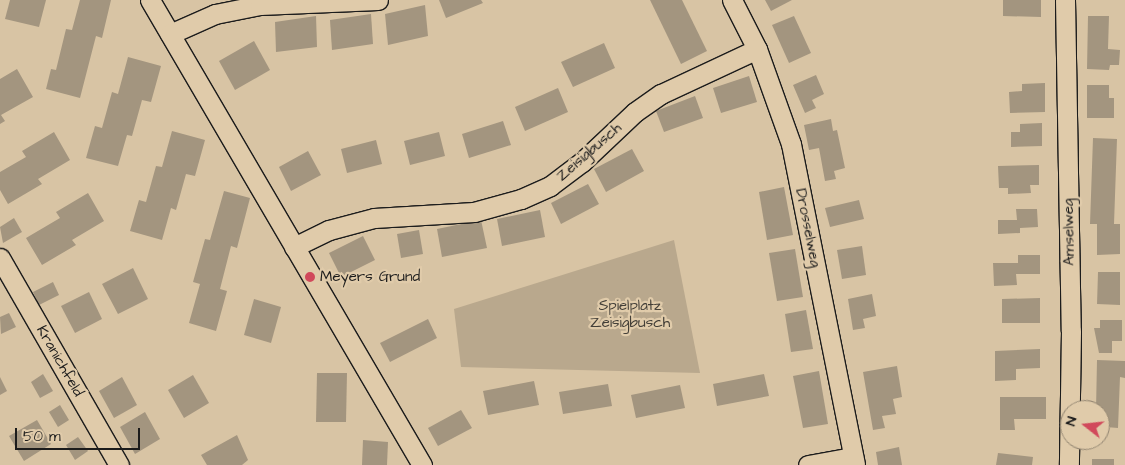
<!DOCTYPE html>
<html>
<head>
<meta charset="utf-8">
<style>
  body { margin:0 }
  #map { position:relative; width:1125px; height:465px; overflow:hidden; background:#d8c4a4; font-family:"Architects Daughter",sans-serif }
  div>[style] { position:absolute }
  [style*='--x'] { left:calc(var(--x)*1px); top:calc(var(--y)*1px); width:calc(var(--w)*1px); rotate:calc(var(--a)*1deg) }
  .green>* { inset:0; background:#b9a88d }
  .building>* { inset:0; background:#a3957f }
  .roads { filter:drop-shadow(1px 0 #1c1c1c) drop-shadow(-1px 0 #1c1c1c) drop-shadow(0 1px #1c1c1c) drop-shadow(0 -1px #1c1c1c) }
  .minor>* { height:19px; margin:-9.5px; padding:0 9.5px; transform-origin:9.5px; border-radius:9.5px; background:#e0cbaa }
  .dots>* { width:14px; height:14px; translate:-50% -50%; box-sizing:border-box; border:2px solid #e0cbaa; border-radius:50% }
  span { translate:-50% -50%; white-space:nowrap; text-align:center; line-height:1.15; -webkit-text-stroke:4.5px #e0cbaa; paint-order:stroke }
  .street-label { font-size:15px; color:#1c1c1c }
  .poi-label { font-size:15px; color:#1c1c1c }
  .left { translate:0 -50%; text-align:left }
  .park-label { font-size:15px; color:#433f38 }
  .north { position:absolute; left:1060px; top:400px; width:50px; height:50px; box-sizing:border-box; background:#e0cbaa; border:1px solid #928571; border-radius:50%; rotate:286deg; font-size:14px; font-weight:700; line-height:20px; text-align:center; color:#1c1c1c }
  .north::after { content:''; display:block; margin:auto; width:18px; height:22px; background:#d1495b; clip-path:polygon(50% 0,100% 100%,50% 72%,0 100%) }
  .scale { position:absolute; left:15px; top:428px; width:125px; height:22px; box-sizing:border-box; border:2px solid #1c1c1c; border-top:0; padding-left:6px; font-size:15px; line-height:18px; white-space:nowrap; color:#1c1c1c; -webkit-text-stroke:4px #e0cbaa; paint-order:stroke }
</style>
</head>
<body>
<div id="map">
  <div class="green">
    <div style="clip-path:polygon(674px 240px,700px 373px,461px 367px,454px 309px)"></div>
  </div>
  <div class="building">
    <div style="clip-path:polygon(10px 0,46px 0,39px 27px,5px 19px)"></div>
    <div style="clip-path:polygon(80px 0,111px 0,102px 38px,96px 36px,80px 98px,46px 89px,51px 69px,56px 70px,66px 29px,72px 30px)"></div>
    <div style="clip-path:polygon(439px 0,481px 0,483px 3px,446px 18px)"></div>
    <div style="clip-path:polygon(650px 0,682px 0,707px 51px,681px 64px)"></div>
    <div style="clip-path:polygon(765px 0,792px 0,771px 11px)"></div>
    <div style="clip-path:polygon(1003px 0,1041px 0,1041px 17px,1003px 16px)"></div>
    <div style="clip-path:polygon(425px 5px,428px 36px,388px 45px,385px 14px)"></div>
    <div style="clip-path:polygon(371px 14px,373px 44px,332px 50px,330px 20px)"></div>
    <div style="clip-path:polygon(316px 16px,317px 47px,276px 52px,275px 22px)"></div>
    <div style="clip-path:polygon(794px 16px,811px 53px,789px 63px,772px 25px)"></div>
    <div style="clip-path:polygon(1088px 16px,1109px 16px,1108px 49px,1120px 50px,1119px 65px,1110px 65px,1109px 70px,1087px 69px)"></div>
    <div style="clip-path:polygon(254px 41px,270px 70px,235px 90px,219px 61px)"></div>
    <div style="clip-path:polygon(604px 43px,615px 68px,573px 87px,561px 62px)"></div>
    <div style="clip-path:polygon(128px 57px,161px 66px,151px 102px,142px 100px,132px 136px,127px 135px,118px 166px,86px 158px,95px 126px,102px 128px,112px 92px,118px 94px)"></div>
    <div style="clip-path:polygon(17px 69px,33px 97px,1px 115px,5px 121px,0 124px,0 79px)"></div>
    <div style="clip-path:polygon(816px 75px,824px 94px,812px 100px,816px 108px,805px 113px,793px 85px)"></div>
    <div style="clip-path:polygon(749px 76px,757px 102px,721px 113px,713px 88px)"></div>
    <div style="clip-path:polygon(1045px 83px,1045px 112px,1010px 113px,1009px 92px,1022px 91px,1022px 84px)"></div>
    <div style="clip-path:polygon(1087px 85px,1109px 85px,1109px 98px,1114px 98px,1114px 118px,1087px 118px)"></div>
    <div style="clip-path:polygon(558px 88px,568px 112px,525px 131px,515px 107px)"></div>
    <div style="clip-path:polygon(695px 96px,703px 118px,664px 132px,656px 111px)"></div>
    <div style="clip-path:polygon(831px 119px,833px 131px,837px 130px,845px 168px,834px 171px,836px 179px,825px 181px,819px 148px,809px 150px,804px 125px)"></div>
    <div style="clip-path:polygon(503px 121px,511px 145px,469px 158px,462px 134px)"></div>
    <div style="clip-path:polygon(1042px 123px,1042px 146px,1011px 147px,1011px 132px,1020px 132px,1020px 124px)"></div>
    <div style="clip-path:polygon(172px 131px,205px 140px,195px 176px,186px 174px,176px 210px,171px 208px,162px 240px,130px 231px,139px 200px,146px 202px,156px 166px,162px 167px)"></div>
    <div style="clip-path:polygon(54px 132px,70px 160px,38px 179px,42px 184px,8px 204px,0 190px,0 172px,26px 157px,22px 151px)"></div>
    <div style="clip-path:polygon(439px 132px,445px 156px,410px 165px,404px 141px)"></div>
    <div style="clip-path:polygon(1093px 138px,1117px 139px,1114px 224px,1120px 224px,1120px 254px,1097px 255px,1097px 224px,1090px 224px)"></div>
    <div style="clip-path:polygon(376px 140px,382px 164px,347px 173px,341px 149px)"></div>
    <div style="clip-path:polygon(632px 149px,644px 171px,606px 192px,594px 169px)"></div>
    <div style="clip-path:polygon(308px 151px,321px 175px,291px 191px,279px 167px)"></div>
    <div style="clip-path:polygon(1039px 165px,1039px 185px,1030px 185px,1031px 193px,1008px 194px,1008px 188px,999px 188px,998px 166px)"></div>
    <div style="clip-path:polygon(588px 184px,599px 204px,561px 224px,551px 203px)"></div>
    <div style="clip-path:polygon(784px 187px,793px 235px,767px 240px,759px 192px)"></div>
    <div style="clip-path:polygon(224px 191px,250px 198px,237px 248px,231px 246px,220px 289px,227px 291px,216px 331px,189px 323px,200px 284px,193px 282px,205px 239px,210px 240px)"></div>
    <div style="clip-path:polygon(88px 193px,104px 221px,72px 240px,76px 245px,42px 265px,26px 238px,60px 218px,56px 212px)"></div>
    <div style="clip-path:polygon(859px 200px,864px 219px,830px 227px,825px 208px)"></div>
    <div style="clip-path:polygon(1016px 209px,1037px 209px,1038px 227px,1020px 228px,1020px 233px,998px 234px,998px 220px,1017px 220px)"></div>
    <div style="clip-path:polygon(540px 210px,545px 237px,502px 246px,497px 219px)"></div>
    <div style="clip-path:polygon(14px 218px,22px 232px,3px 243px,0 227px)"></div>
    <div style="clip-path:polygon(481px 220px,487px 248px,442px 257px,437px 229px)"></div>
    <div style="clip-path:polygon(419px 230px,423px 254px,401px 258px,397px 234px)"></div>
    <div style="clip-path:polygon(363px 236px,375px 260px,341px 277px,329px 253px)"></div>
    <div style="clip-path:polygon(862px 246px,866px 275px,842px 279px,837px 250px)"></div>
    <div style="clip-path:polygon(795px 249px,803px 297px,777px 301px,769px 253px)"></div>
    <div style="clip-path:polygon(1018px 255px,1040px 255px,1040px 274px,1016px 274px,1017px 285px,994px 286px,993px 263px,1018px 263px)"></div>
    <div style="clip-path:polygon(133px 268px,148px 299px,118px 314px,102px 284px)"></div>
    <div style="clip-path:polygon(1098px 272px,1120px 272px,1120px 305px,1097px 304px)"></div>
    <div style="clip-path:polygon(53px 282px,59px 295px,39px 305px,33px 292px)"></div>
    <div style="clip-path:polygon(89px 292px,102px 319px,75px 333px,61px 306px)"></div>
    <div style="clip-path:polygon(872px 294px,876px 316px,863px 319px,865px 328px,853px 330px,848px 299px)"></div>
    <div style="clip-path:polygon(1040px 298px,1040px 323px,1002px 323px,1002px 299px)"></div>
    <div style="clip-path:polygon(254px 299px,281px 307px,271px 343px,244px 335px)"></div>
    <div style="clip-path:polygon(806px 310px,813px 349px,791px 352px,785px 314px)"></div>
    <div style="clip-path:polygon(9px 313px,16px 327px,1px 334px,0 317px)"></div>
    <div style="clip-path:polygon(428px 319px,437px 338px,390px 362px,380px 343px)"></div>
    <div style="clip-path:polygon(1100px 320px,1122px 320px,1122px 341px,1112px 341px,1112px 353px,1099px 353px,1094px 328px,1100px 328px)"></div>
    <div style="clip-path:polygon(1040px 349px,1040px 368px,1016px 369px,1016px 380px,995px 381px,995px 351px)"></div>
    <div style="clip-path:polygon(1097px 360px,1125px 361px,1125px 378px,1120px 377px,1118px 428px,1106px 427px,1106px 437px,1100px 436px,1100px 410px,1096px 410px)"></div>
    <div style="clip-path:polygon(897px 366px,902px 397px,893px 399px,896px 414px,882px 416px,885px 428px,873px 430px,863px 372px)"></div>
    <div style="clip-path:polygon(819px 371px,828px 424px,803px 428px,793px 376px)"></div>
    <div style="clip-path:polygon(317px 373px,347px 373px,346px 422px,316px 422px)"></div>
    <div style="clip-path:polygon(43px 374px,53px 391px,40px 398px,31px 382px)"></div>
    <div style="clip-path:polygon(764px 374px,769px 396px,717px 406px,713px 384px)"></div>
    <div style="clip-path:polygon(193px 375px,209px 403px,184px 418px,168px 390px)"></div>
    <div style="clip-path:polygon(0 377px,7px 391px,0 395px)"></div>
    <div style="clip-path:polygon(122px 377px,137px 405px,114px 418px,99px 391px)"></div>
    <div style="clip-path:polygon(534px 381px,539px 405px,488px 415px,483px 391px)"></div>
    <div style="clip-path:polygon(608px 384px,612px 406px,563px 414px,559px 392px)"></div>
    <div style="clip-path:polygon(680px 385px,685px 408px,636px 418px,631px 395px)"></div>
    <div style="clip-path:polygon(1000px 397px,1046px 397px,1046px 419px,1014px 419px,1015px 430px,1000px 430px)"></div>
    <div style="clip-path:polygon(60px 405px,69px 420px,58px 427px,49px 412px)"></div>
    <div style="clip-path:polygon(461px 410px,472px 428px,438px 446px,428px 428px)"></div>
    <div style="clip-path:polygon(145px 412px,160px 439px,135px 454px,120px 427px)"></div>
    <div style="clip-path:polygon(37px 420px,51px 444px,24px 461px,9px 436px)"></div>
    <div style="clip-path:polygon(237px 435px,248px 460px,242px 465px,207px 465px,201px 455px)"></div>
    <div style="clip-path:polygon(78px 437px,88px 451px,75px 460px,66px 445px)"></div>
    <div style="clip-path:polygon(363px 440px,388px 442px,387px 465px,362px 465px)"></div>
    <div style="clip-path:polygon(899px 447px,902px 465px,878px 465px,876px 452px)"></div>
    <div style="clip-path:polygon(998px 453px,1033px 457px,1032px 465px,996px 465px)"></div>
    <div style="clip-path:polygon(1092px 459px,1114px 459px,1114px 465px,1092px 465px)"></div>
  </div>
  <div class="roads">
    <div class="minor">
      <div style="--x:150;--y:0;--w:539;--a:59.67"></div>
      <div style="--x:732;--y:0;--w:55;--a:63"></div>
      <div style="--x:757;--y:49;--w:101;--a:70.3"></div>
      <div style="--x:791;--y:144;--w:327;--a:78.7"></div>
      <div style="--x:1065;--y:0;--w:331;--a:89"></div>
      <div style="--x:1071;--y:331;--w:134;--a:90.9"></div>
      <div style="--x:170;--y:34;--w:49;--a:-24"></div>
      <div style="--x:215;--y:14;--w:46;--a:-11.3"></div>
      <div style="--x:260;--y:5;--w:118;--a:-2.4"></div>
      <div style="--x:294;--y:247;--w:39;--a:-26"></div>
      <div style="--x:329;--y:230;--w:47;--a:-14.9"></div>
      <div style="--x:374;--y:218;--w:100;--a:-3.4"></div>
      <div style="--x:474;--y:212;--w:49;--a:-15.5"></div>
      <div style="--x:521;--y:199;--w:32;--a:-24"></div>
      <div style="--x:550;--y:186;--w:40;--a:-37"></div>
      <div style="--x:582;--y:162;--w:73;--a:-43.3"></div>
      <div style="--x:635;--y:112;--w:32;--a:-35"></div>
      <div style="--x:661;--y:94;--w:106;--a:-25.1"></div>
      <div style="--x:0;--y:258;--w:239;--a:60.1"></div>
      <div style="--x:808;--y:465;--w:46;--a:-10.1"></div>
    </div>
  </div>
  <div class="dots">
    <div style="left:310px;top:277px;background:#d1495b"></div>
  </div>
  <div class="street-label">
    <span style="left:589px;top:152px;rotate:-41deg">Zeisigbusch</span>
    <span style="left:808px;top:228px;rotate:79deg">Drosselweg</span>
    <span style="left:1069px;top:232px;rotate:-91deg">Amselweg</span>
    <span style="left:60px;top:361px;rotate:60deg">Kranichfeld</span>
  </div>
  <div class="poi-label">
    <span class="left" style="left:320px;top:277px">Meyers Grund</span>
  </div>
  <div class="park-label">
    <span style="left:630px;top:314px">Spielplatz<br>Zeisigbusch</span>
  </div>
  <div class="north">N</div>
  <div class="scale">50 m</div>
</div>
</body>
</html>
